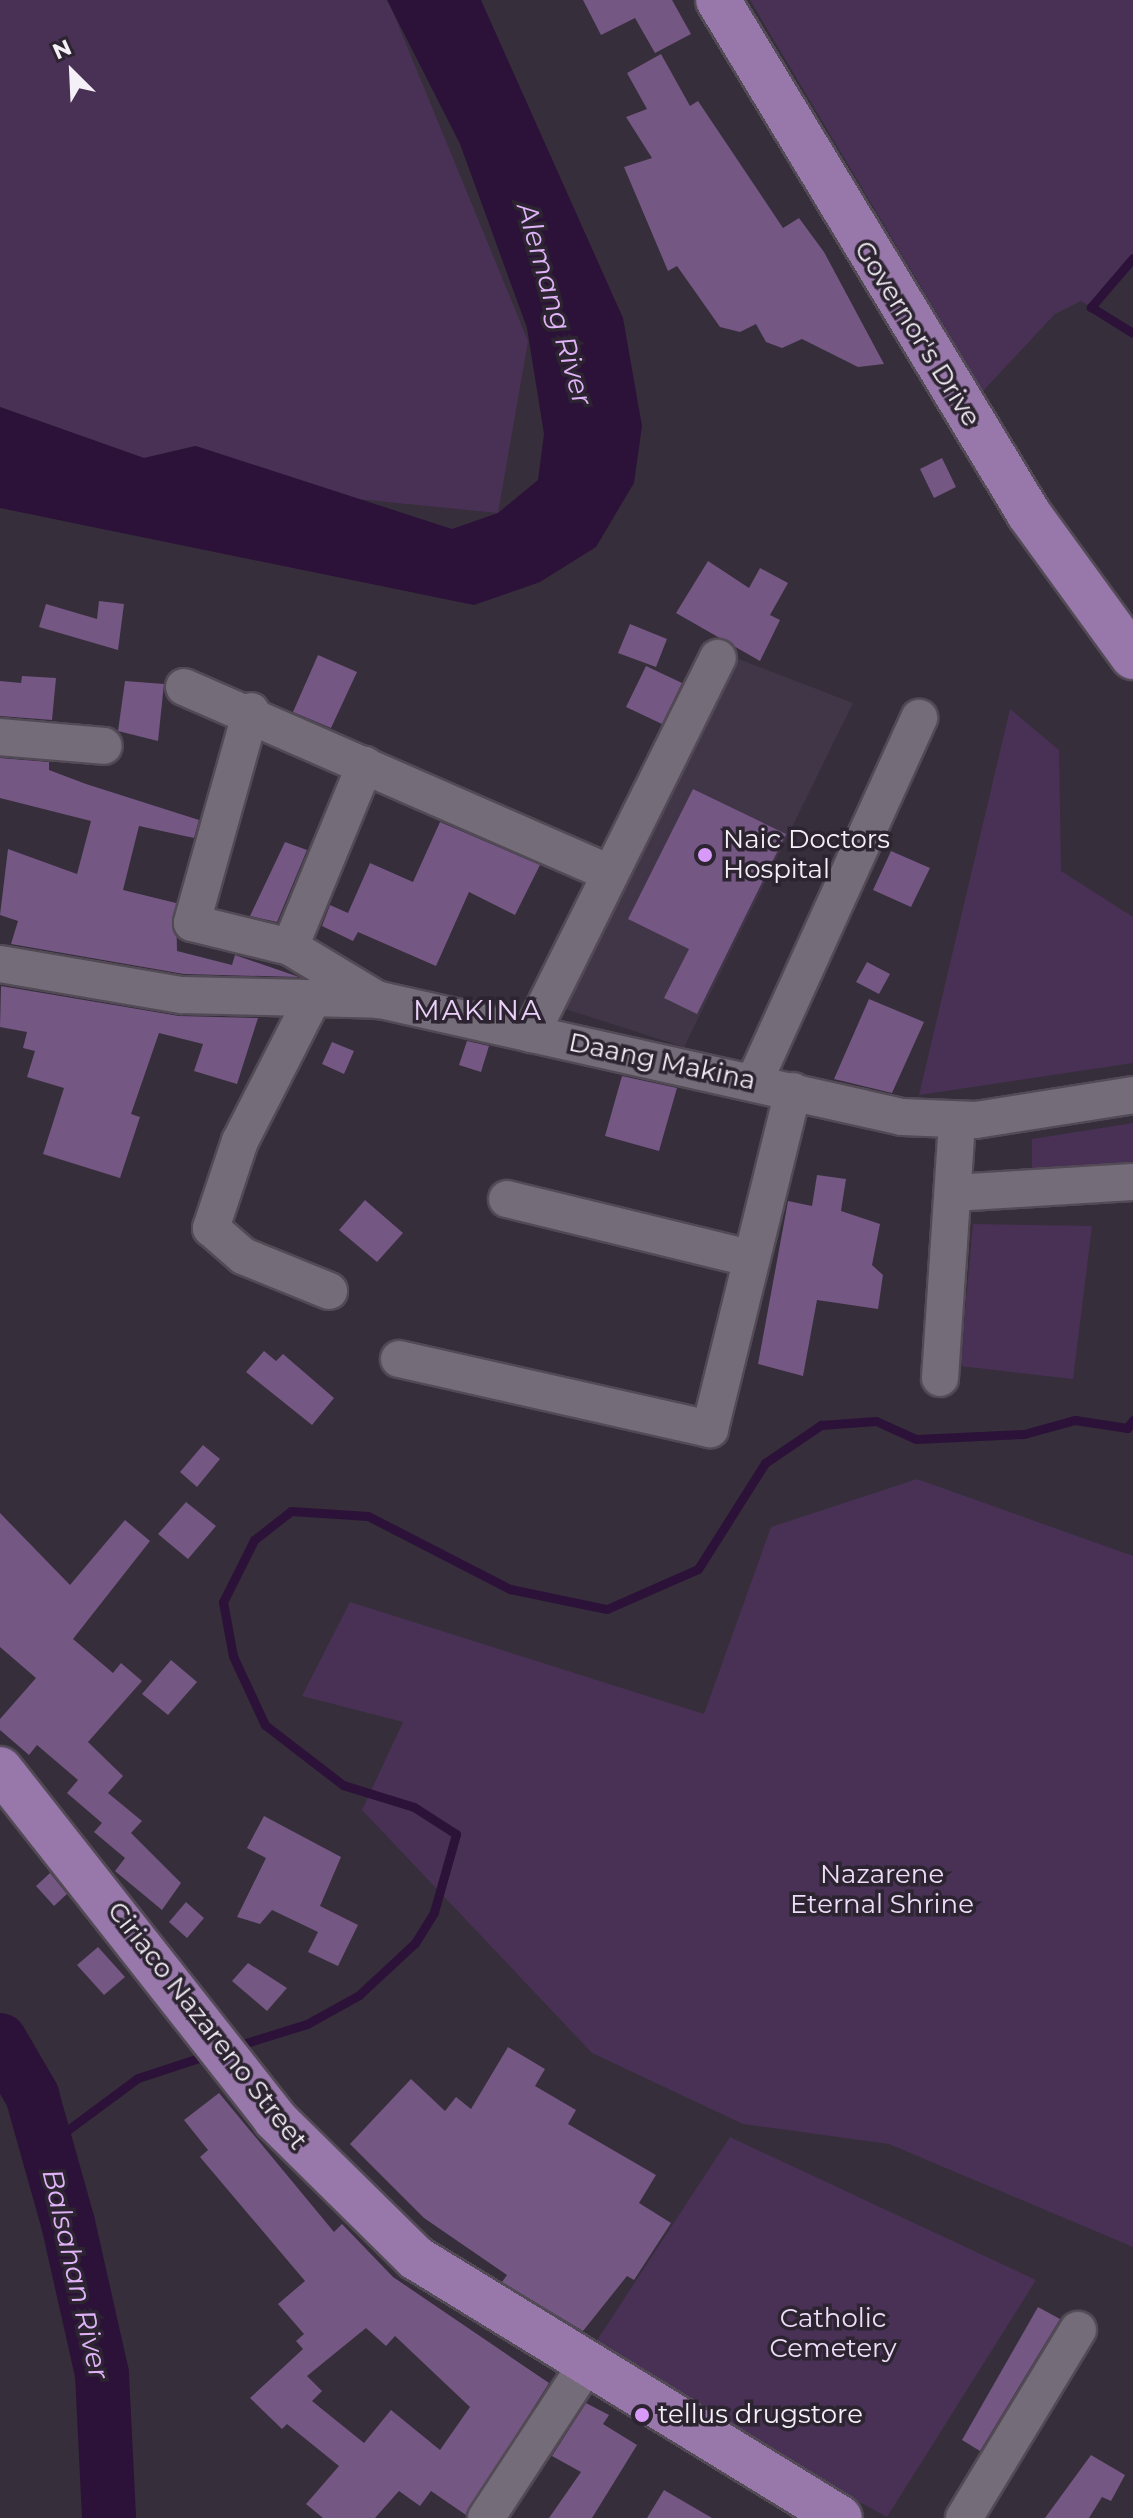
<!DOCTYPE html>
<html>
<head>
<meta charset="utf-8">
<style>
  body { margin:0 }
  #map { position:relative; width:1133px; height:2518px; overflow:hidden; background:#362e3b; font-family:Montserrat,sans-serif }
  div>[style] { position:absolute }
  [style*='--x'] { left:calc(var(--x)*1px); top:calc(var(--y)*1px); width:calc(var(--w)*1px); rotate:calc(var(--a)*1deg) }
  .built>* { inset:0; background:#413648 }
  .green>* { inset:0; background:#483154 }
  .water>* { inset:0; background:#2c1238 }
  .stream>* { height:9px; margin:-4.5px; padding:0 4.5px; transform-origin:4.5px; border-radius:4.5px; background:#2c1238 }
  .river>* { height:54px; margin:-27px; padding:0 27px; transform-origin:27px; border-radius:27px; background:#2c1238 }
  .building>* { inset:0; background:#745783 }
  .roads { filter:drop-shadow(2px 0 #524a55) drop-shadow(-2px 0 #524a55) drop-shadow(0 2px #524a55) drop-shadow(0 -2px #524a55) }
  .minor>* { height:36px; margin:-18px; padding:0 18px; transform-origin:18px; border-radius:18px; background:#756c7a }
  .major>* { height:44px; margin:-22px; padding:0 22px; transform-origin:22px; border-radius:22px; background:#9877ab }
  .dots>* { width:22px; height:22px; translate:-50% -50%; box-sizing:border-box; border:4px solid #2c2430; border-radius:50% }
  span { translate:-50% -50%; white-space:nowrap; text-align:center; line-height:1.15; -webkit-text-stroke:7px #2c2430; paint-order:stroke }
  .street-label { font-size:26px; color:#f5f0f8 }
  .poi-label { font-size:26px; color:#f5f0f8 }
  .left { translate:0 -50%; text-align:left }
  .park-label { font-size:26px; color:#eedcf8 }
  .water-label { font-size:28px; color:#e0b3f8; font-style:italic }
  .neighbourhood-label { font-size:28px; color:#ebd1f9; letter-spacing:2px }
  .north { position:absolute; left:32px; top:32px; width:80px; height:80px; -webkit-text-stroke:6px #2c2430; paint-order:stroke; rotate:336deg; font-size:22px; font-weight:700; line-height:32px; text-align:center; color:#f5f0f8 }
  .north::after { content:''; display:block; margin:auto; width:28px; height:36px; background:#f5f0f8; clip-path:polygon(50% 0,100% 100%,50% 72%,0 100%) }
</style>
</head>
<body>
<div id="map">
  <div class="built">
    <div style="clip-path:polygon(728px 655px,853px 703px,684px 1047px,559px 1007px)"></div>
  </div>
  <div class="green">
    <div style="clip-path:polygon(0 0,388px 0,528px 341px,498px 513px,337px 497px,194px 446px,144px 458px,0 407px)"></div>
    <div style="clip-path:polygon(750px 0,1133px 0,1133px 258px,1091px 307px,1081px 301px,1055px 314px,983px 391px)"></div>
    <div style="clip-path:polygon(1010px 709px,1059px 750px,1061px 871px,1133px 917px,1133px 1063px,919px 1095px)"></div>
    <div style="clip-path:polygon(1133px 1123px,1133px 1183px,1032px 1174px,1032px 1139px)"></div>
    <div style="clip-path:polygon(973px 1224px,1092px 1226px,1073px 1379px,960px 1366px)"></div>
    <div style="clip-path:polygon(917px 1479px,1133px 1556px,1133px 2247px,889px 2144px,743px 2124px,592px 2053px,362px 1810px,403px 1722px,302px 1696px,350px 1602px,704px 1714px,771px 1527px)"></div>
    <div style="clip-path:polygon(730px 2137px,1036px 2280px,887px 2517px,588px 2354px)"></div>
  </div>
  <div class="water">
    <div style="clip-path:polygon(387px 0,481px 0,623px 318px,642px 426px,634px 483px,596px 547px,540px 582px,474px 605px,0 508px,0 407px,144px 458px,196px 446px,452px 529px,498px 513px,538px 480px,544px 434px,527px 328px,460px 144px)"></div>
  </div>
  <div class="stream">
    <div style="--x:1133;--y:258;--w:65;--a:130.6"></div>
    <div style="--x:1091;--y:307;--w:49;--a:31.8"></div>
    <div style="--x:233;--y:2047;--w:77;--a:-17.3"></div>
    <div style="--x:307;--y:2024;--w:60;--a:-29.1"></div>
    <div style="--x:359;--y:1995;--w:76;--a:-42.9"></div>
    <div style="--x:415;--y:1943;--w:36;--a:-58"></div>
    <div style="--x:434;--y:1912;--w:81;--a:-74.2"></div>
    <div style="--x:456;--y:1834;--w:50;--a:-147.3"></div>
    <div style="--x:414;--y:1807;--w:74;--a:-162.8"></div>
    <div style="--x:343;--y:1785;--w:98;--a:-142.4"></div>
    <div style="--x:265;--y:1725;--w:76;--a:-114.9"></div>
    <div style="--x:233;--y:1656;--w:55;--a:-100.5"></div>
    <div style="--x:223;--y:1602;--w:69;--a:-63.4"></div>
    <div style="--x:254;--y:1540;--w:47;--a:-38.1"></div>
    <div style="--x:291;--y:1511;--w:77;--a:3.7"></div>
    <div style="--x:368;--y:1516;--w:160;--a:27.2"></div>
    <div style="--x:510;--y:1589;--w:99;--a:11.7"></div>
    <div style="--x:607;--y:1609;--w:99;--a:-23.7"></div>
    <div style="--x:698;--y:1569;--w:125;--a:-57.7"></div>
    <div style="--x:765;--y:1463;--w:68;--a:-34.2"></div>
    <div style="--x:821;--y:1425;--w:55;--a:-4.2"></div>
    <div style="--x:876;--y:1421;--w:44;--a:24.2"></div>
    <div style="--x:916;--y:1439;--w:108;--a:-2.7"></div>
    <div style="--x:1024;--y:1434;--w:53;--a:-15.4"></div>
    <div style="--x:1075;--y:1420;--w:53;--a:8.7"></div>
    <div style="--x:1127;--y:1428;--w:10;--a:-53"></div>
    <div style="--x:46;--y:2146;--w:114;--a:-36.5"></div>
    <div style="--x:138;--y:2078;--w:77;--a:-18.2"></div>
  </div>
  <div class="river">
    <div style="--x:0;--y:2040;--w:64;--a:59.8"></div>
    <div style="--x:32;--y:2095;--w:133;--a:74.3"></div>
    <div style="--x:68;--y:2223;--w:155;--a:77.3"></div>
    <div style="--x:102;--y:2374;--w:144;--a:87.2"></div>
  </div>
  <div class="building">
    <div style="clip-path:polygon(583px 0,672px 0,691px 34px,655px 53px,635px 18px,601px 35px)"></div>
    <div style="clip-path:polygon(661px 54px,690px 106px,698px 101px,783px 228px,799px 218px,824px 252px,884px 364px,858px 367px,802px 339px,782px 348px,766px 342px,756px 324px,740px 332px,720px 327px,677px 266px,668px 271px,624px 167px,652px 158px,626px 117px,647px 109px,627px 73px)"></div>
    <div style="clip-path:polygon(942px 458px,956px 487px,934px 498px,920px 469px)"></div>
    <div style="clip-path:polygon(708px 561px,749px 588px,760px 568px,788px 583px,770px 615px,780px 620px,760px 661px,676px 613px)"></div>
    <div style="clip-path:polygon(99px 601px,124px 604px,118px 650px,39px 627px,46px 604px,97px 619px)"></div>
    <div style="clip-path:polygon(630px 624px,667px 639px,656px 667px,618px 653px)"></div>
    <div style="clip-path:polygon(318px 655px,357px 672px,331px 728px,293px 712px)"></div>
    <div style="clip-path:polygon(646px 666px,682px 683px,662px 724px,626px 707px)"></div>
    <div style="clip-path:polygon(22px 676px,56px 678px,52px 720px,0 716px,0 681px,21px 683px)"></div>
    <div style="clip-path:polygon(125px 681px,164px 684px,158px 741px,118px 731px)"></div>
    <div style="clip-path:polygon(0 758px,49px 762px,49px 770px,86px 784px,199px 820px,194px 838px,139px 826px,123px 890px,176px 903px,177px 951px,232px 965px,235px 955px,299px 977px,184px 974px,11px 944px,18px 921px,0 915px,8px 849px,77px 874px,91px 821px,0 798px)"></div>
    <div style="clip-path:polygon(693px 789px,786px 834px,697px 1014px,664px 998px,689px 949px,628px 919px)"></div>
    <div style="clip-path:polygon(440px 822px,540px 865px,515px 915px,469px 892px,436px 966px,358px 932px,353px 941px,322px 926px,330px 905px,348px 913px,370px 863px,413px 882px)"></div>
    <div style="clip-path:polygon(285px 842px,307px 850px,277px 922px,250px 916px)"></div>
    <div style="clip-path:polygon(891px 851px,930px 868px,911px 907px,873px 890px)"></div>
    <div style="clip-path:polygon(867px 962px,890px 974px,879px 994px,856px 982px)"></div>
    <div style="clip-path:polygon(1px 986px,179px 1016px,258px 1018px,237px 1084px,194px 1071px,203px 1044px,159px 1033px,131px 1114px,140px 1117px,120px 1178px,43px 1154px,64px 1088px,27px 1077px,35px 1051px,23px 1048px,27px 1032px,0 1027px)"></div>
    <div style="clip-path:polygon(869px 999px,924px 1022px,892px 1093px,834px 1079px)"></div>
    <div style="clip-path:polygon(467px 1041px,489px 1046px,481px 1072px,459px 1065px)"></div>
    <div style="clip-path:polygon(332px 1042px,354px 1051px,344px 1074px,322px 1064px)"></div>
    <div style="clip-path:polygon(622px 1076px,677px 1088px,659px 1151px,605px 1136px)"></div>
    <div style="clip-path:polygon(817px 1175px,846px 1179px,841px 1211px,880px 1224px,872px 1265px,883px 1275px,878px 1309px,817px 1300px,803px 1376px,758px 1364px,788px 1201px,812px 1206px)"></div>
    <div style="clip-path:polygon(365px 1200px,403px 1233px,377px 1262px,339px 1230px)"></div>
    <div style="clip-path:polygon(264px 1351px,276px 1361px,283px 1354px,334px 1398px,312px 1425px,246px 1372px)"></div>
    <div style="clip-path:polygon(203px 1445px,220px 1459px,197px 1487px,180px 1472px)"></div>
    <div style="clip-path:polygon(186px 1502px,216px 1526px,188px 1559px,158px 1534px)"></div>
    <div style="clip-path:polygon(0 1513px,70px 1585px,125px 1520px,150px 1541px,73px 1639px,113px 1673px,121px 1663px,142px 1681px,88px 1742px,123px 1776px,108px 1793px,142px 1821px,131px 1833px,181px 1883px,162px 1910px,115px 1871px,125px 1858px,94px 1832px,102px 1823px,67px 1793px,78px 1780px,37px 1745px,29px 1755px,0 1730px,0 1719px,36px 1678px,0 1647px)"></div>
    <div style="clip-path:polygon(171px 1660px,197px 1682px,168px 1715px,142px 1694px)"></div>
    <div style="clip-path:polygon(264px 1816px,341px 1857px,320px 1906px,358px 1925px,338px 1966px,308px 1952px,318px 1932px,272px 1910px,260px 1924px,237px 1917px,266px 1858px,247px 1848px)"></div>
    <div style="clip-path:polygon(50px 1873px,67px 1894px,54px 1906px,36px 1886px)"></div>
    <div style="clip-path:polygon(186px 1902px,204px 1918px,187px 1938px,169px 1922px)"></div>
    <div style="clip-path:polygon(98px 1947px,125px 1977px,104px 1995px,77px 1965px)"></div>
    <div style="clip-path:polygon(248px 1963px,287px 1988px,267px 2011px,232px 1981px)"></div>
    <div style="clip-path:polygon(508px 2047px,545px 2069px,535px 2086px,576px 2110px,568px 2124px,656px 2175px,639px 2203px,671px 2223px,634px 2280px,627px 2276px,583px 2331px,502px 2282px,507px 2275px,424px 2218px,350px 2144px,411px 2079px,445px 2111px,456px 2097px,471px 2109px)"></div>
    <div style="clip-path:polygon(evenodd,219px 2093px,334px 2232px,342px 2224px,393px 2277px,549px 2383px,466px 2515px,431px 2491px,420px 2506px,399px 2491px,375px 2518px,323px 2518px,306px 2504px,339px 2466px,287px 2424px,282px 2429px,250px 2398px,303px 2349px,296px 2341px,304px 2334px,278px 2304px,305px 2281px,200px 2157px,208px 2150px,184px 2120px,219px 2093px,366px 2328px,386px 2346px,395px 2336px,470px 2407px,440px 2450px,391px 2410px,364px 2443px,312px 2401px,322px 2391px,307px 2376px,366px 2328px)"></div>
    <div style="clip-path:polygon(1038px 2307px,1060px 2319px,980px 2451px,962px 2440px)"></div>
    <div style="clip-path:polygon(586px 2403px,609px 2415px,603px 2424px,637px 2445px,592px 2518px,549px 2518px,581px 2472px,552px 2456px)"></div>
    <div style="clip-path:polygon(1091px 2455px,1125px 2475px,1111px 2501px,1102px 2497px,1089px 2518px,1045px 2518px)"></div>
    <div style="clip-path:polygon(664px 2490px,712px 2518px,647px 2518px)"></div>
  </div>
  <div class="roads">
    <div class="minor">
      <div style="--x:184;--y:687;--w:460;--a:23.6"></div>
      <div style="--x:251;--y:711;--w:220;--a:105.6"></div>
      <div style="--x:192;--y:923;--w:101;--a:13.8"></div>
      <div style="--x:290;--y:947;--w:103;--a:31.1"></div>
      <div style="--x:0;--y:737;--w:104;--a:4.9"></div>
      <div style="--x:290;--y:947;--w:197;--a:-67.6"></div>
      <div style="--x:0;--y:964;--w:185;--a:9.7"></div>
      <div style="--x:182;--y:995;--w:198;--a:1.4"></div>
      <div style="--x:380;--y:1000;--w:535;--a:12.63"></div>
      <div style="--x:902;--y:1117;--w:74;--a:2.3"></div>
      <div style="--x:976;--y:1120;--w:159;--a:-9"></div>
      <div style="--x:313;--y:998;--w:161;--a:117"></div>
      <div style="--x:240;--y:1141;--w:92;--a:108.4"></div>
      <div style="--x:211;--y:1228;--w:43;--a:41.2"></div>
      <div style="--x:243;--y:1256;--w:93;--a:22.1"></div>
      <div style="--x:531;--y:1034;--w:420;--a:-63.6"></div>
      <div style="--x:754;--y:1082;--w:400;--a:-65.6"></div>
      <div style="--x:953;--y:1193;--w:180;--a:-3.5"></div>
      <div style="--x:507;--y:1199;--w:249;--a:13.7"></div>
      <div style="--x:399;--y:1359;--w:319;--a:12.7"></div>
      <div style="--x:710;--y:1429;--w:348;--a:-76.2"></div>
      <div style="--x:940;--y:1378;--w:257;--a:-86.2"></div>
      <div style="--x:486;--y:2518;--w:183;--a:-56.8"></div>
      <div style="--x:964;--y:2518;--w:220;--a:-58.8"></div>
    </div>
    <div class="major">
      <div style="--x:718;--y:0;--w:601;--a:58.82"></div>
      <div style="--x:1029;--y:514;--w:177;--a:54"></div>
      <div style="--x:0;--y:1769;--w:445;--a:51.8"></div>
      <div style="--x:275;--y:2119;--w:198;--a:44.6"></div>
      <div style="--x:416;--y:2258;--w:497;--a:31.5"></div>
    </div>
  </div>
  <div class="dots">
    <div style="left:705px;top:855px;background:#d89af8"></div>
    <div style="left:642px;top:2415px;background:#d89af8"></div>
  </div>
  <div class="street-label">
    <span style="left:917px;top:334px;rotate:58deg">Governor's Drive</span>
    <span style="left:662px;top:1062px;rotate:12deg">Daang Makina</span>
    <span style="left:207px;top:2026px;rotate:52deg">Ciriaco Nazareno Street</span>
  </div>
  <div class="poi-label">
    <span class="left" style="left:723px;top:855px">Naic Doctors<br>Hospital</span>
    <span class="left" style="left:658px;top:2415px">tellus drugstore</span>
  </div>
  <div class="park-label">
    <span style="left:882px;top:1890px">Nazarene<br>Eternal Shrine</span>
    <span style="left:833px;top:2334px">Catholic<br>Cemetery</span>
  </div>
  <div class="water-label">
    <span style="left:555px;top:304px;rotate:74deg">Alemang River</span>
    <span style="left:76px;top:2274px;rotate:77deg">Balsahan River</span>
  </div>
  <div class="neighbourhood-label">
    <span style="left:478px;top:1010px">MAKINA</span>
  </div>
  <div class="north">N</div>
</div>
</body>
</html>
